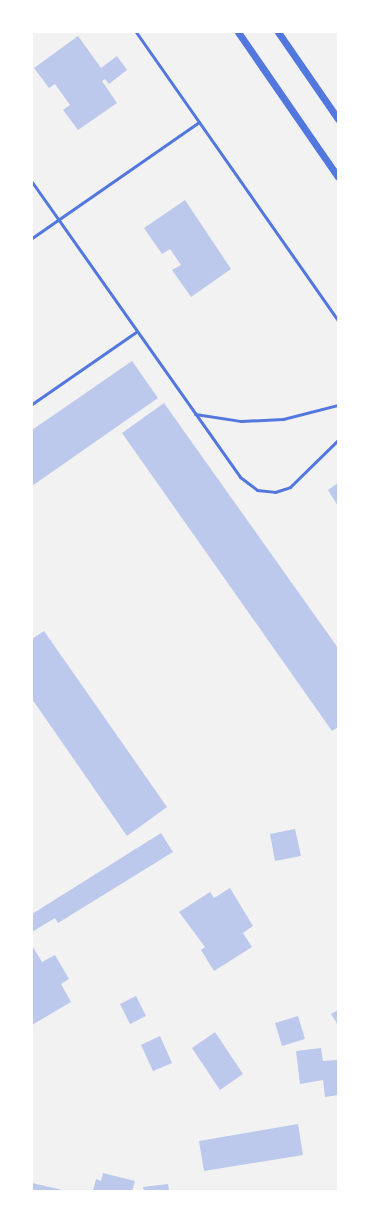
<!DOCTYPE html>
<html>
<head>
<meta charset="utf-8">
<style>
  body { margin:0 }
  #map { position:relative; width:370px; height:1223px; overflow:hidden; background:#f2f2f2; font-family:Rubik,sans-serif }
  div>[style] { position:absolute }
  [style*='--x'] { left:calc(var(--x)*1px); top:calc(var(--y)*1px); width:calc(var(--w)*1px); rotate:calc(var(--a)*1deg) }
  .building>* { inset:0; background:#bdc9ec }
  .service>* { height:3px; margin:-1.5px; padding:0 1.5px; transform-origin:1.5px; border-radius:1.5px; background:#5277de }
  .tertiary>* { height:7px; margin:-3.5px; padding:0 3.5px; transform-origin:3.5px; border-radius:3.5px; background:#5277de }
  span { translate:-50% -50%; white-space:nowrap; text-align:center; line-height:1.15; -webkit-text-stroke:4px #fff; paint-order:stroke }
  .frame { position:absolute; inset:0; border:33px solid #fff; pointer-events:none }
</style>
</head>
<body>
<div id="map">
  <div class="building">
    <div style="clip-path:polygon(78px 36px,101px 68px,117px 56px,127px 70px,109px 84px,105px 79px,102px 81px,117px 103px,78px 130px,63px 110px,70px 105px,55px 84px,49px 88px,34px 68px)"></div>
    <div style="clip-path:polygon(185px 200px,231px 269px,191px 297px,172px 270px,181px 265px,170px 249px,162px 254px,144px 228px)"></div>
    <div style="clip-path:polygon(132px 361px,158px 398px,32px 486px,32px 430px)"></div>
    <div style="clip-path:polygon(164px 403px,338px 648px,338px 727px,332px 731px,122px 433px)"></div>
    <div style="clip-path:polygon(338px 483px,338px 506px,328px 490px)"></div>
    <div style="clip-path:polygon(44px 631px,167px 807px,127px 836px,32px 699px,32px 639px)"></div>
    <div style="clip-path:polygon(295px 829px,301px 856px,275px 861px,270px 834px)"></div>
    <div style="clip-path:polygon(161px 833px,173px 852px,58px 923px,55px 918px,32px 932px,32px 914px)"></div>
    <div style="clip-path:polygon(230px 888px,253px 926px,243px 933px,252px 947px,214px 971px,201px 950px,205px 947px,179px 912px,210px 892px,214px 898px)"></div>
    <div style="clip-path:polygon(33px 947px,42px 962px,55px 955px,69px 979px,61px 984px,71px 1002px,32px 1025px)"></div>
    <div style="clip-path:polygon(136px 996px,146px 1016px,130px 1024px,120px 1004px)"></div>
    <div style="clip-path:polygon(338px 1010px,338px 1025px,331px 1014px)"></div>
    <div style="clip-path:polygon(298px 1016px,305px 1039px,282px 1046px,275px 1023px)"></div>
    <div style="clip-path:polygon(215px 1032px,243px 1074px,220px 1090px,192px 1048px)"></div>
    <div style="clip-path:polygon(160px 1036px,172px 1063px,153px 1071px,141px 1045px)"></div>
    <div style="clip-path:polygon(321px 1048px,323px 1061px,338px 1060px,338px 1095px,325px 1097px,323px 1080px,300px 1084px,296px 1051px)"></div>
    <div style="clip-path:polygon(298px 1124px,303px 1155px,204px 1171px,199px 1141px)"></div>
    <div style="clip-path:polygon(103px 1173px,135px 1181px,132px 1191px,93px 1191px,96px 1179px,101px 1181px)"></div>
    <div style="clip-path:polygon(32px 1183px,63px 1190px,63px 1191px,32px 1191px)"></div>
    <div style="clip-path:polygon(168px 1184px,169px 1191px,144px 1191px,143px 1187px)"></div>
  </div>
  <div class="service">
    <div style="--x:136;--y:32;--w:353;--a:55"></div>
    <div style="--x:32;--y:182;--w:361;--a:54.8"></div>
    <div style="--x:240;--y:477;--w:21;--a:37"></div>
    <div style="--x:257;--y:490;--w:18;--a:6"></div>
    <div style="--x:275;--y:492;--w:16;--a:-18"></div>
    <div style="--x:290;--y:487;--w:67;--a:-44.4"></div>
    <div style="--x:32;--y:238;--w:203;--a:-34.8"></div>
    <div style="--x:32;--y:404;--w:126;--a:-34.7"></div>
    <div style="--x:195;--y:414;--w:47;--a:8.7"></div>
    <div style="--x:241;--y:421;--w:42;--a:-2.7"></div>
    <div style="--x:283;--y:419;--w:57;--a:-14.3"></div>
  </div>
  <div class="tertiary">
    <div style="--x:238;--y:32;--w:176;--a:55.4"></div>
    <div style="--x:278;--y:32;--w:106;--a:55.4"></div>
  </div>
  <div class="frame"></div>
</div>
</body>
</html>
